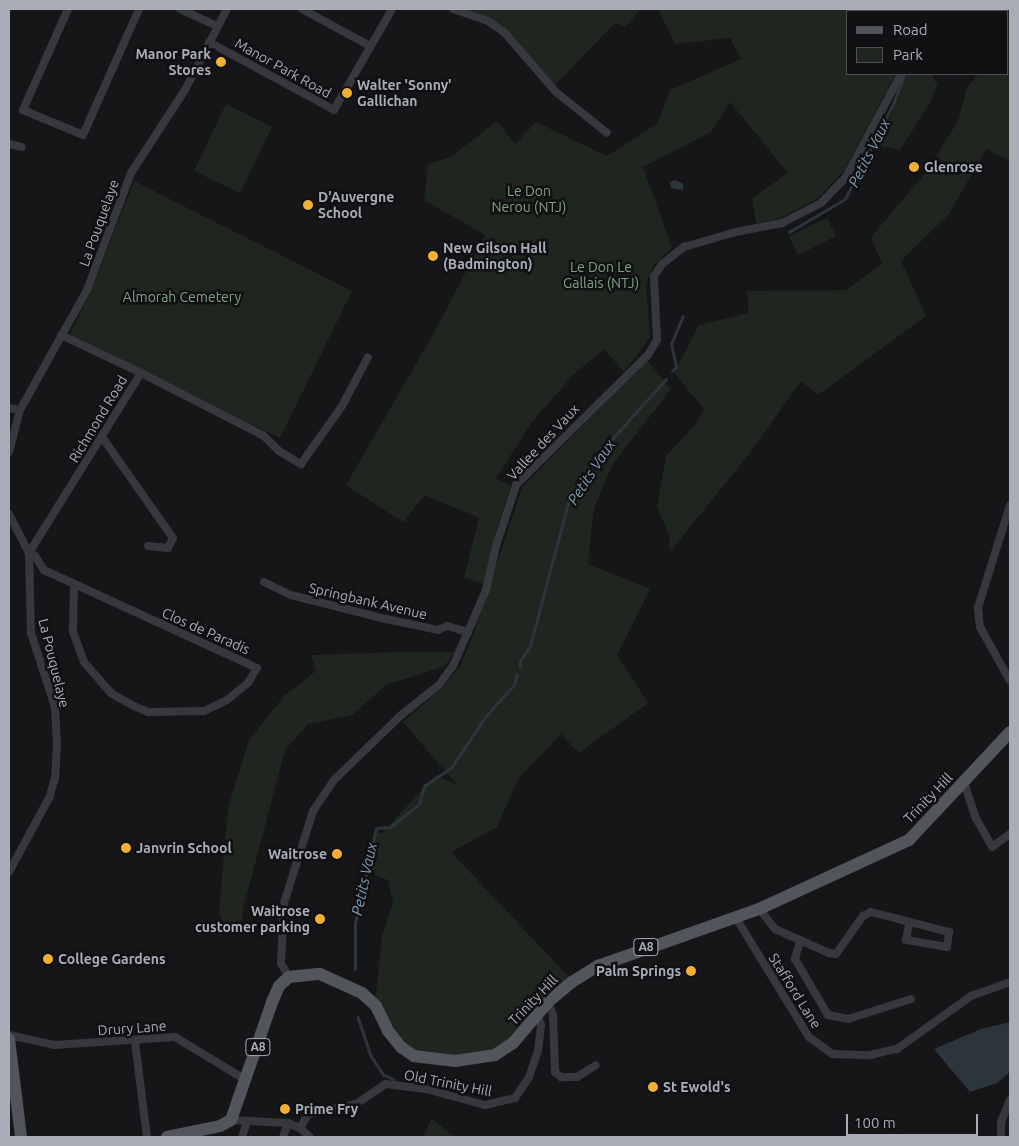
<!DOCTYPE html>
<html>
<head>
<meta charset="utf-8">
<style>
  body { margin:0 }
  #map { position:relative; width:1019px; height:1146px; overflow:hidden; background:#161618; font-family:Ubuntu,sans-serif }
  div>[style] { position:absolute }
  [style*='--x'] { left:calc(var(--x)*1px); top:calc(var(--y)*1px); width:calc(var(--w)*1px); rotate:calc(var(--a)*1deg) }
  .green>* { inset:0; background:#1e261f }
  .water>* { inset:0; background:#2c353c }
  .stream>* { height:2.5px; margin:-1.25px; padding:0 1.25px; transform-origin:1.25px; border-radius:1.25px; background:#2c353c }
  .street>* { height:8px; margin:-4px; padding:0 4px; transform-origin:4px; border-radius:4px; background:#37383d }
  .primary>* { height:12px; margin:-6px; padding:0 6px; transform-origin:6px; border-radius:6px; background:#53555c }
  .dots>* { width:14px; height:14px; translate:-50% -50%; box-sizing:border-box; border:2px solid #111113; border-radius:50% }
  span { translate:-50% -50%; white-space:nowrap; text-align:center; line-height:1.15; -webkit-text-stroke:5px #111113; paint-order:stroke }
  .shield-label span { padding:1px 4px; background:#111113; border:1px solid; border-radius:4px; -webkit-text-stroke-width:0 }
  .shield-label { font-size:12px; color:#a8adb8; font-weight:700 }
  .poi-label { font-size:14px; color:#a8adb8; font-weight:700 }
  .right { translate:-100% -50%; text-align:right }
  .left { translate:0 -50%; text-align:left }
  .street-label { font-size:14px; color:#a8adb8 }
  .park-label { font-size:14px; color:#7fa381 }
  .water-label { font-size:15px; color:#7f9bb3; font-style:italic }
  .frame { position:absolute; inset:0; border:10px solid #a8adb8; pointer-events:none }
  .legend { position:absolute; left:846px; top:10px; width:162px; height:65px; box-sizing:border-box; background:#111113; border:1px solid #4d4f55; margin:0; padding:6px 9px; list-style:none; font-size:15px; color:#a8adb8 }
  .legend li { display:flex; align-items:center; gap:10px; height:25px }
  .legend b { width:25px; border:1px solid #4d4f55 }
  .scale { position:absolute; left:846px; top:1114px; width:132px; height:22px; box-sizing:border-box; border:2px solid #a8adb8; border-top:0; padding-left:6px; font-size:15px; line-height:18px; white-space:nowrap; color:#a8adb8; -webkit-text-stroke:4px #111113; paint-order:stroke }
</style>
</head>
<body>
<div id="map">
  <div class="green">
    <div style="clip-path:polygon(466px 9px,641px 9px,625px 27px,615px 23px,554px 86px,490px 18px)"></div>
    <div style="clip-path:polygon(658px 9px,886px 9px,886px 11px,848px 11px,848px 74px,895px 75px,844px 171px,817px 199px,780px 218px,756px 224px,752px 198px,788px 173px,730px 102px,711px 132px,643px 167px,672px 248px,654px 265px,646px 284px,650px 338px,624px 372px,604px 349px,573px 375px,531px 423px,496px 478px,511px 486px,498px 524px,485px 584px,464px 578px,479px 518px,425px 495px,403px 522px,346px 485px,435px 331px,485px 235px,424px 200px,428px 164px,451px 157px,497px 121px,515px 144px,536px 122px,607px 156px,658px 123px,670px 90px,741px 59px,730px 38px,675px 44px)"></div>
    <div style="clip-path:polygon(963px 9px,1010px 11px,1010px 161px,986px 149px,949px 214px,901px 261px,926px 316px,818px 395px,801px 381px,749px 454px,670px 552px,669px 536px,657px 506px,666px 456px,696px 424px,704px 409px,674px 373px,699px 325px,749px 313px,747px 291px,846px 290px,882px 264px,871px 237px,927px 171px,958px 121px,967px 87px,978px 74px,1008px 74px,1008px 11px)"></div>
    <div style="clip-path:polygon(905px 74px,933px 74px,934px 81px,938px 82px,930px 103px,900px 150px,880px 146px)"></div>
    <div style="clip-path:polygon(226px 104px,272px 127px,240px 193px,194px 171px)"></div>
    <div style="clip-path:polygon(134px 181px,352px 291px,280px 438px,69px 336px,92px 289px)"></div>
    <div style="clip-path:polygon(827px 218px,836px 236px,798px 255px,789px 236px)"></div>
    <div style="clip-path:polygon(647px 360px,671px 389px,613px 464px,594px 508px,588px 564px,650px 589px,617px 655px,648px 703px,579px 753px,561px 734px,518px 779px,497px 827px,451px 852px,569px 977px,513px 1036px,490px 1052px,447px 1056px,417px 1052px,394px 1032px,375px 1001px,382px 936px,393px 903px,388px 880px,366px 872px,377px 833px,382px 833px,436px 775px,457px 785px,403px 722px,443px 687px,460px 666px,475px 630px,522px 488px)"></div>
    <div style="clip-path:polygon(401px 652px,454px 652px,445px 666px,386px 685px,352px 715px,308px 724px,285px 750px,243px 909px,241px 935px,226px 934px,219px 912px,228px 808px,249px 740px,285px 695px,316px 671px,311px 655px)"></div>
    <div style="clip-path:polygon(432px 1118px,448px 1132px,455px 1137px,423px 1137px)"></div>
  </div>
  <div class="water">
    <div style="clip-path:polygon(675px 180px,683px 184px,683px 190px,671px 188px,670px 182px)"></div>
    <div style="clip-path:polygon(1010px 1022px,1010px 1072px,997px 1083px,970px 1092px,934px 1049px,981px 1029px)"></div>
  </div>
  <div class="stream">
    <div style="--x:896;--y:9;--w:2;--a:90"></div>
    <div style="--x:789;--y:232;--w:65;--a:-30.5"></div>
    <div style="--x:845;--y:199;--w:106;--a:-63.2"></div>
    <div style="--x:893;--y:104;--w:31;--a:-69"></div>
    <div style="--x:672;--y:371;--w:6;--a:-45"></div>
    <div style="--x:676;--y:367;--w:24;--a:-102"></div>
    <div style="--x:671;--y:344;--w:30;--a:-67"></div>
    <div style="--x:520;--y:667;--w:6;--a:-90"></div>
    <div style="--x:520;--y:661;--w:18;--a:-56"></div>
    <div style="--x:530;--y:646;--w:152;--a:-75.1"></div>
    <div style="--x:569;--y:499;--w:60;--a:-55.8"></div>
    <div style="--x:603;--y:449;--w:94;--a:-48"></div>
    <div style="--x:355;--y:969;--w:46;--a:-90"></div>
    <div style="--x:355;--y:923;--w:97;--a:-77.5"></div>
    <div style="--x:376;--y:828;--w:14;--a:-4"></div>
    <div style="--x:390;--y:827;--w:37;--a:-38"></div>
    <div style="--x:419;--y:804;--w:19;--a:-74"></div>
    <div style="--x:424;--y:786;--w:32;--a:-34"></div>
    <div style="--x:451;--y:768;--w:61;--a:-56.3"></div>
    <div style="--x:485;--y:717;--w:43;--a:-47.8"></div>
    <div style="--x:514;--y:685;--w:11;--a:-75"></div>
    <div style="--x:358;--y:1017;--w:41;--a:71.6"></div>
    <div style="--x:371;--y:1056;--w:23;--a:56"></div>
    <div style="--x:384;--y:1075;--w:10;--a:24"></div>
  </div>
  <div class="street">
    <div style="--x:68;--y:9;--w:111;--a:114"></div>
    <div style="--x:23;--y:110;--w:65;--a:22.6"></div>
    <div style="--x:83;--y:135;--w:138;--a:-66"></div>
    <div style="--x:180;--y:9;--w:41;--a:24.7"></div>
    <div style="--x:302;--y:9;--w:77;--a:28.6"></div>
    <div style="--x:453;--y:9;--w:37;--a:19"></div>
    <div style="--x:488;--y:21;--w:19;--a:35"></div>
    <div style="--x:504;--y:32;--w:79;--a:49.1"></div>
    <div style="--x:556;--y:92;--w:65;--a:38.8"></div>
    <div style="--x:892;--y:9;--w:2;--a:90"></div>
    <div style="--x:209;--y:42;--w:142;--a:28.5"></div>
    <div style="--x:334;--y:110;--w:116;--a:-60.1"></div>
    <div style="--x:9;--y:144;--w:13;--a:13"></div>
    <div style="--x:61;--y:335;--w:89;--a:25.4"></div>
    <div style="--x:141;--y:373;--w:212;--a:121.9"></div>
    <div style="--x:29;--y:553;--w:7;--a:27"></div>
    <div style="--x:35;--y:556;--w:17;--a:57"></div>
    <div style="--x:44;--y:570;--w:234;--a:24.7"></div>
    <div style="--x:257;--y:668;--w:17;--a:121"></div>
    <div style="--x:248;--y:683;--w:27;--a:141"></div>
    <div style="--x:227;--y:700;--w:25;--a:154"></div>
    <div style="--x:204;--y:711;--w:56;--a:179"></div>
    <div style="--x:148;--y:712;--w:15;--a:-157"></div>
    <div style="--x:134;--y:706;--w:26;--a:-151"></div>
    <div style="--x:111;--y:693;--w:41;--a:-131.1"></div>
    <div style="--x:84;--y:662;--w:33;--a:-110"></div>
    <div style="--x:73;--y:631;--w:46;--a:-88.8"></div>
    <div style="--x:141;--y:373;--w:138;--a:27.1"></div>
    <div style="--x:264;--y:436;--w:21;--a:45"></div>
    <div style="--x:279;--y:451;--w:26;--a:31"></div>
    <div style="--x:301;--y:464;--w:71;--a:-54.7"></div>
    <div style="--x:342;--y:406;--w:55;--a:-62"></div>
    <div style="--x:9;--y:408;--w:11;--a:10"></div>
    <div style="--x:102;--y:437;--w:123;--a:54.9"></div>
    <div style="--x:173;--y:538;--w:11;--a:117"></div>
    <div style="--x:168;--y:548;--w:20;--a:-174"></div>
    <div style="--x:9;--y:452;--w:43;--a:-75.3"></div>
    <div style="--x:20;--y:410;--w:137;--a:-60.8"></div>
    <div style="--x:87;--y:290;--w:125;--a:-69.4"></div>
    <div style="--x:131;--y:173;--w:99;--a:-57"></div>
    <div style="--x:185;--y:90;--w:91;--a:-62.6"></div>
    <div style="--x:1010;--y:505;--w:108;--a:107.3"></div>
    <div style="--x:978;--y:608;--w:19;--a:84"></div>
    <div style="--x:980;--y:627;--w:62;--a:60.9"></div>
    <div style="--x:9;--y:514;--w:44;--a:62.9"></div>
    <div style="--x:29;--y:553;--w:80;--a:88.6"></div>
    <div style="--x:31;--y:633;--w:78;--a:72"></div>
    <div style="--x:55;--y:707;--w:36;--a:87"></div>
    <div style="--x:57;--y:743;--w:35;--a:93"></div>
    <div style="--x:55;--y:778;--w:19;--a:106"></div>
    <div style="--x:50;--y:796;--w:86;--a:118.3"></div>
    <div style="--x:264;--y:582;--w:30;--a:26"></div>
    <div style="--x:291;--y:595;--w:98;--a:14.2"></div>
    <div style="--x:386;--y:619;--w:53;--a:11.9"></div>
    <div style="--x:438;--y:630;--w:10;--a:-24"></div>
    <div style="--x:447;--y:626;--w:22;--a:16"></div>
    <div style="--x:964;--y:782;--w:38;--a:72"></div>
    <div style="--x:976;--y:818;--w:33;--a:61"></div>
    <div style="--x:992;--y:847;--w:22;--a:-36"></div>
    <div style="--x:759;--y:909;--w:26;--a:51"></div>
    <div style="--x:775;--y:929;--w:59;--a:24"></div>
    <div style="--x:829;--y:953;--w:7;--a:8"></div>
    <div style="--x:836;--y:954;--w:47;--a:-54.6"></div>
    <div style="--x:863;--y:916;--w:9;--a:-27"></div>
    <div style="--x:871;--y:912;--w:81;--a:14.4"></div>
    <div style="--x:949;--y:932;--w:15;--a:98"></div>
    <div style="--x:947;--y:947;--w:42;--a:-170.3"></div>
    <div style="--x:906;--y:940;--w:16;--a:-79"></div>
    <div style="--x:736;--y:918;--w:140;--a:58.5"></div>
    <div style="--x:809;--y:1037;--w:29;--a:36"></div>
    <div style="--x:832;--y:1054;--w:38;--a:2"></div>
    <div style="--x:870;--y:1055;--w:28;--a:-13"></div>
    <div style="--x:897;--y:1049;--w:91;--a:-35.6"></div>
    <div style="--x:971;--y:996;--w:41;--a:-19.7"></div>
    <div style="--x:800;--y:941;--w:19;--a:106"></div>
    <div style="--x:795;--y:959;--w:65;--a:59.5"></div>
    <div style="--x:828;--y:1015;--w:20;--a:11"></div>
    <div style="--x:848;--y:1019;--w:66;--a:-17.6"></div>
    <div style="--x:289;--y:977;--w:16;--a:-120"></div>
    <div style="--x:281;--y:963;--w:60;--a:-87.1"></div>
    <div style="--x:284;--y:903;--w:96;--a:-72.5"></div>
    <div style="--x:313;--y:811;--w:36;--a:-56"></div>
    <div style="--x:333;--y:781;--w:93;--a:-44.1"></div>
    <div style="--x:400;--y:716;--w:50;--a:-38.5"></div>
    <div style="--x:439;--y:685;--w:24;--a:-54"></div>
    <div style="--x:453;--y:666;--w:83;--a:-66.5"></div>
    <div style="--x:486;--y:590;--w:45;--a:-77.2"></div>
    <div style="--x:496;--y:546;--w:64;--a:-71.8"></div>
    <div style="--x:516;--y:485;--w:185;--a:-44.6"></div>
    <div style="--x:648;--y:355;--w:17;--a:-59"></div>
    <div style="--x:657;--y:340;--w:64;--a:-92.7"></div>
    <div style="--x:654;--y:276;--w:14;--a:-56"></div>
    <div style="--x:662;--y:264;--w:28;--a:-38"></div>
    <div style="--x:684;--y:247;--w:54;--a:-16.1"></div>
    <div style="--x:736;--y:232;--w:47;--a:-11.1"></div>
    <div style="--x:782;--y:223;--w:44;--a:-27.1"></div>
    <div style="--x:821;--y:203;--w:36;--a:-46"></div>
    <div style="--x:846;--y:177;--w:117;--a:-61.9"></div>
    <div style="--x:548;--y:1002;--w:14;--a:69"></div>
    <div style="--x:553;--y:1015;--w:57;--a:88"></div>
    <div style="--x:555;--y:1072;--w:8;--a:40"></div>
    <div style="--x:561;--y:1077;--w:16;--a:0"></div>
    <div style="--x:577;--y:1077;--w:22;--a:-32"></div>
    <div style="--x:9;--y:1035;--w:46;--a:12.5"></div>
    <div style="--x:54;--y:1045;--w:121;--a:-3.8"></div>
    <div style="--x:175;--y:1037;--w:83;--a:31.2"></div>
    <div style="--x:135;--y:1042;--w:96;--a:82.8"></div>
    <div style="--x:231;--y:1120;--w:57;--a:3"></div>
    <div style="--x:288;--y:1123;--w:13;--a:23"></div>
    <div style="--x:300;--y:1128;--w:13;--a:42"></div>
    <div style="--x:300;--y:1128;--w:16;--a:-60"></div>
    <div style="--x:308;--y:1114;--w:49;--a:-11.8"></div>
    <div style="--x:356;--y:1104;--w:36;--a:-34"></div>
    <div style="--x:386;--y:1084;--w:40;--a:7.1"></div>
    <div style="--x:426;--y:1089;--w:61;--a:15.2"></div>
    <div style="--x:485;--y:1105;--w:31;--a:-13"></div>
    <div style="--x:515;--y:1098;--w:25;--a:-56"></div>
    <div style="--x:529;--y:1077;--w:28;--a:-71"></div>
    <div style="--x:538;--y:1051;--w:26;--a:-83"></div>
    <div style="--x:541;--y:1025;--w:12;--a:-110"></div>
    <div style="--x:242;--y:1137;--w:16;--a:-72"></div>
    <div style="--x:283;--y:1137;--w:15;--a:-70"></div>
    <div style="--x:1001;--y:1137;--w:15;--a:-90"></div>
    <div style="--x:1001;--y:1122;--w:24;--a:-68"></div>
  </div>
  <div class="primary">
    <div style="--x:9;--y:1039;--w:99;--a:83"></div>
    <div style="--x:167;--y:1137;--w:54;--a:-11.7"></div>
    <div style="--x:220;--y:1126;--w:13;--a:-29"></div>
    <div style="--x:231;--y:1120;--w:125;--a:-70.8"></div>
    <div style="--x:272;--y:1002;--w:17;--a:-66"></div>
    <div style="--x:279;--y:986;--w:13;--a:-42"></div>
    <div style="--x:289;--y:977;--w:31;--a:-6"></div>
    <div style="--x:320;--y:974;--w:46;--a:24.3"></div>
    <div style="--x:362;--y:993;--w:19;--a:43"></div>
    <div style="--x:376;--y:1006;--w:28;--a:64"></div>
    <div style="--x:388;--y:1031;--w:21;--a:51"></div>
    <div style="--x:401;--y:1047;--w:16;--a:35"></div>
    <div style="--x:414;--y:1056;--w:41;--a:7"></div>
    <div style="--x:455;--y:1061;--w:40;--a:-8.5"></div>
    <div style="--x:495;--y:1055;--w:22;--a:-34"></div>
    <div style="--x:513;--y:1043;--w:54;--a:-49.5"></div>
    <div style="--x:548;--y:1002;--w:31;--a:-40"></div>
    <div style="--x:572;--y:982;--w:31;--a:-32"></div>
    <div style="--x:598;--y:966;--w:171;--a:-19.5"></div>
    <div style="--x:759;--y:909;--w:165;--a:-24.7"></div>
    <div style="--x:909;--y:840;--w:148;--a:-46.9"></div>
  </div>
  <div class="dots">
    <div style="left:221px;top:62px;background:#f2b134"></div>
    <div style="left:347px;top:93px;background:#f2b134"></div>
    <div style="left:914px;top:167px;background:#f2b134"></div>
    <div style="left:308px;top:205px;background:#f2b134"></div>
    <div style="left:433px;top:256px;background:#f2b134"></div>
    <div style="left:126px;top:848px;background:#f2b134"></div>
    <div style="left:337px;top:854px;background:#f2b134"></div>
    <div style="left:320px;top:919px;background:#f2b134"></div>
    <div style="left:48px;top:959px;background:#f2b134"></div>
    <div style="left:691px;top:971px;background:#f2b134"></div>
    <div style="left:653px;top:1087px;background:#f2b134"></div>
    <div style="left:285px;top:1109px;background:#f2b134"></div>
  </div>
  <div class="shield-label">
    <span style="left:646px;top:947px">A8</span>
    <span style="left:258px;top:1047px">A8</span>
  </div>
  <div class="poi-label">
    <span class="right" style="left:211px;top:62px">Manor Park<br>Stores</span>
    <span class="left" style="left:357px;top:93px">Walter 'Sonny'<br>Gallichan</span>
    <span class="left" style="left:924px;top:167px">Glenrose</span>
    <span class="left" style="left:318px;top:205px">D'Auvergne<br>School</span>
    <span class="left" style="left:443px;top:256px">New Gilson Hall<br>(Badmington)</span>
    <span class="left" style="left:136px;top:848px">Janvrin School</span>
    <span class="right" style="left:327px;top:854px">Waitrose</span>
    <span class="right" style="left:310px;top:919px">Waitrose<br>customer parking</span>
    <span class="left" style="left:58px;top:959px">College Gardens</span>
    <span class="right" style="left:681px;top:971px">Palm Springs</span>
    <span class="left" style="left:663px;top:1087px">St Ewold's</span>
    <span class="left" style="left:295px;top:1109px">Prime Fry</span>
  </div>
  <div class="street-label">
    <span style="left:283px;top:68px;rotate:29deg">Manor Park Road</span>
    <span style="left:99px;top:223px;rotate:-70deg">La Pouquelaye</span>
    <span style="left:98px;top:419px;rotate:-59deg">Richmond Road</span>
    <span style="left:543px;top:442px;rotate:-47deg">Vallee des Vaux</span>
    <span style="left:368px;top:601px;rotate:13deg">Springbank Avenue</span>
    <span style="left:206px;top:631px;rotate:24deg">Clos de Paradis</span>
    <span style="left:54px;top:663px;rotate:76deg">La Pouquelaye</span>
    <span style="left:928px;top:798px;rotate:-46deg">Trinity Hill</span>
    <span style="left:795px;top:991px;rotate:58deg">Stafford Lane</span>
    <span style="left:533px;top:1000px;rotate:-46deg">Trinity Hill</span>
    <span style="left:132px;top:1028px;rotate:-4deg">Drury Lane</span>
    <span style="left:448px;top:1083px;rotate:11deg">Old Trinity Hill</span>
  </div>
  <div class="park-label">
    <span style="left:529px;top:199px">Le Don<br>Nerou (NTJ)</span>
    <span style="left:601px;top:275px">Le Don Le<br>Gallais (NTJ)</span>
    <span style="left:182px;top:297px">Almorah Cemetery</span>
  </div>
  <div class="water-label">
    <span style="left:869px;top:153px;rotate:-63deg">Petits Vaux</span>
    <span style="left:591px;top:472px;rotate:-57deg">Petits Vaux</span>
    <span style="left:364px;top:879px;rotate:-78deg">Petits Vaux</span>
  </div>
  <div class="frame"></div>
  <ul class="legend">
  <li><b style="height:6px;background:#53555c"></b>Road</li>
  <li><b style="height:14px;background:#1e261f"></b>Park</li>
  </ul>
  <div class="scale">100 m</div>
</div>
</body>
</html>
